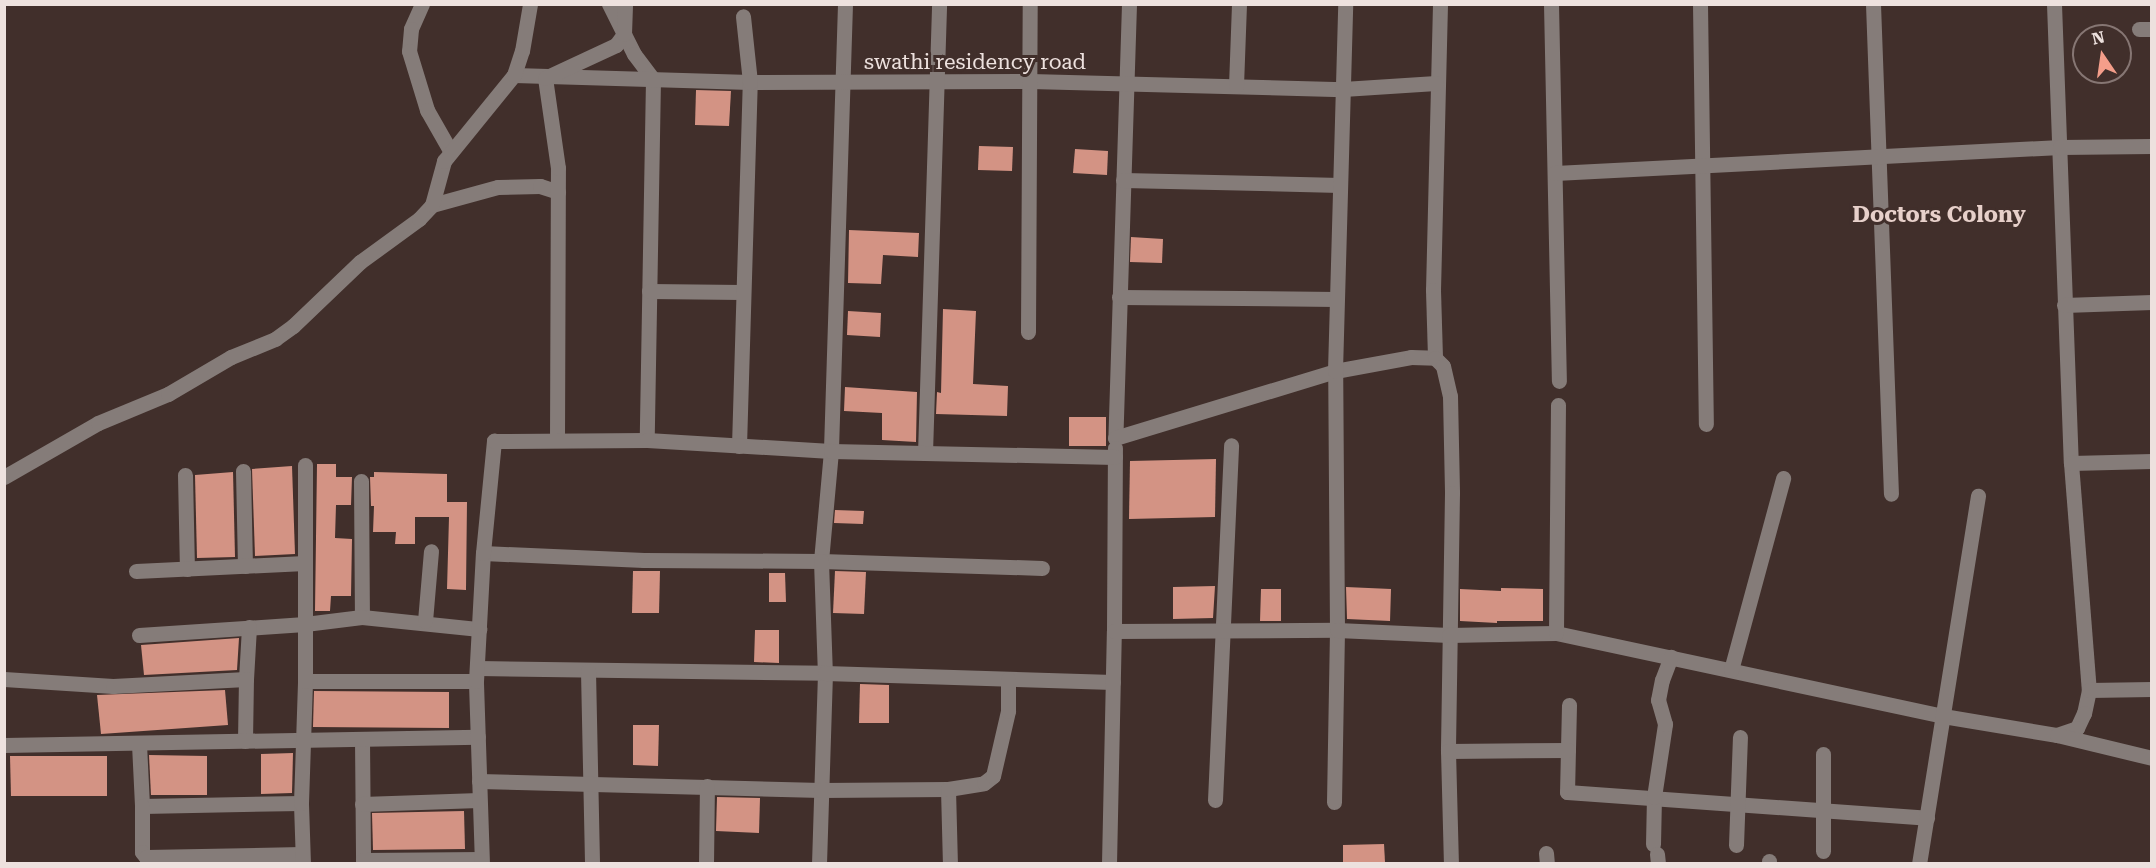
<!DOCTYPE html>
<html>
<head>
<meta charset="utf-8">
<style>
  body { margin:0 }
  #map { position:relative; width:2156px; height:868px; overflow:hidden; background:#412f2b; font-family:"Roboto Serif",serif }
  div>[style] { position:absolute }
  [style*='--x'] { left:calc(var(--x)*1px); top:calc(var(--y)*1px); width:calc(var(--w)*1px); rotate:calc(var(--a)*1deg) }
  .building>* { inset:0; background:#d39384 }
  .minor>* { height:15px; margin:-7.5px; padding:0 7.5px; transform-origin:7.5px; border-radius:7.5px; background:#857c79 }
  span { translate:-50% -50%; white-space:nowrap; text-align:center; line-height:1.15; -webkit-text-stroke:6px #412f2b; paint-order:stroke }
  .street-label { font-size:21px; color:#ede1de }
  .neighbourhood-label { font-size:22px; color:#e7d0ca; font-weight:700 }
  .frame { position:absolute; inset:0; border:6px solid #ede1de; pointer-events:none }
  .north { position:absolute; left:2072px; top:24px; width:60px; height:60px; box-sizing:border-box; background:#412f2b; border:2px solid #867673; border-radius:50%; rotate:347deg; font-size:16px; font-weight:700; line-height:24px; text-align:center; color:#ede1de }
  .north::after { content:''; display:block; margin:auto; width:21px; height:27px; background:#f49e8a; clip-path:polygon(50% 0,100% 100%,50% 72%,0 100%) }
</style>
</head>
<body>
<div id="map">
  <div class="building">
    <div style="clip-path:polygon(696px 90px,731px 91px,729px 126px,695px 125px)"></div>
    <div style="clip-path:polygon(979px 146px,1013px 147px,1012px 171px,978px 170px)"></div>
    <div style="clip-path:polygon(1075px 149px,1108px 151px,1107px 175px,1073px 173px)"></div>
    <div style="clip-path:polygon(849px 230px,919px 233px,918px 257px,883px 255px,881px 284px,848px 283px)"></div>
    <div style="clip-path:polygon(1131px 237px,1163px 239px,1162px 263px,1130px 262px)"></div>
    <div style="clip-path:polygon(943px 309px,976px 311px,973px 384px,1008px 386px,1007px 416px,936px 414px,937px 392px,941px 393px)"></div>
    <div style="clip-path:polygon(848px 311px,881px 313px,880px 337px,847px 335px)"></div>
    <div style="clip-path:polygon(845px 387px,917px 392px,916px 442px,882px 440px,882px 413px,844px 411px)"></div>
    <div style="clip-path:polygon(1069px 417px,1106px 417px,1106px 446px,1069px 446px)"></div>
    <div style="clip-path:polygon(1216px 459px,1215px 517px,1129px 519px,1130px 461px)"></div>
    <div style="clip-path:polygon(317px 464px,336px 464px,336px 477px,352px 477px,351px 505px,336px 505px,335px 538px,352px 539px,351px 596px,331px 596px,330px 611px,315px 611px)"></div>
    <div style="clip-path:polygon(292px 466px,295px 554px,255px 556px,252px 469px)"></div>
    <div style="clip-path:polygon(233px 472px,235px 557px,197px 558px,195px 475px)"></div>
    <div style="clip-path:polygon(374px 472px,447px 474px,447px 502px,467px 502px,466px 590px,447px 589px,449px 517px,415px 517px,415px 544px,395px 544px,396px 532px,373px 532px,374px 506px,371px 506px,370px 477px,374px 477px)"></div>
    <div style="clip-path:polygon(835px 510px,864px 511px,863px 524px,834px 523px)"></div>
    <div style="clip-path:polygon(633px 571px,660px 571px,659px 613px,632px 613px)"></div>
    <div style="clip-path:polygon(835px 571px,866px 572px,864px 614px,833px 613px)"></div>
    <div style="clip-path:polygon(769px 573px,785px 573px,786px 602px,769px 602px)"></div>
    <div style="clip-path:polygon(1215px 586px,1213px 618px,1173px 619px,1173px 587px)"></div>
    <div style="clip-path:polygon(1346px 587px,1391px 589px,1390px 621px,1347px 619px)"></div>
    <div style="clip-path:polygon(1501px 588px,1543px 589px,1543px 621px,1497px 621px,1497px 623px,1460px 621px,1460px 589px,1501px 591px)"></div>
    <div style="clip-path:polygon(1261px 589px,1281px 589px,1281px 621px,1260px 621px)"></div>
    <div style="clip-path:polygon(755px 630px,779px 630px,779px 663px,754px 662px)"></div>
    <div style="clip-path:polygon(239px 638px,237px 670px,144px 675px,141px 645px)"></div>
    <div style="clip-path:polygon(860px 684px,889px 685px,889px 723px,859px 723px)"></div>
    <div style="clip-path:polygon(225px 690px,228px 725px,101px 734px,97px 695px)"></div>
    <div style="clip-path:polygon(314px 691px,449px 692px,449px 728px,313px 727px)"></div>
    <div style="clip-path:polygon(633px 725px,659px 725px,658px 766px,633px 765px)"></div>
    <div style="clip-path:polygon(293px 753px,292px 793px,261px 794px,261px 754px)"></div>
    <div style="clip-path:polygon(149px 755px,207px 756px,207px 795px,151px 795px)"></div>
    <div style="clip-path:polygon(10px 756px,107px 756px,107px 796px,11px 796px)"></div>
    <div style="clip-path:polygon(717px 797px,760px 798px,759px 833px,716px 831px)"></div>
    <div style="clip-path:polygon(464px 811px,465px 849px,373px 850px,372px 813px)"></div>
    <div style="clip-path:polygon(1384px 844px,1385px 862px,1343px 863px,1343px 845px)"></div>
  </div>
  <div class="minor">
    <div style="--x:422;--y:4;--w:27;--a:114"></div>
    <div style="--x:411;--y:29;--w:22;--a:95"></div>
    <div style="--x:409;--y:51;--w:62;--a:73"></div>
    <div style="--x:427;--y:110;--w:48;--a:60.3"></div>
    <div style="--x:609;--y:4;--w:56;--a:63.4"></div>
    <div style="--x:634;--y:54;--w:31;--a:53"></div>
    <div style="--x:653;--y:79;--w:361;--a:91"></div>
    <div style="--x:845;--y:4;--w:447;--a:91.8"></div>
    <div style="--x:831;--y:451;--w:110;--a:95.2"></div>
    <div style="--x:821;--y:561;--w:221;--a:1.8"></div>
    <div style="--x:1129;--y:4;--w:434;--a:91.8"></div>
    <div style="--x:1115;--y:438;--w:230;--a:-16.9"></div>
    <div style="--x:1335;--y:371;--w:77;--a:-10.4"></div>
    <div style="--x:1411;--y:357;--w:24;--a:2"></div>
    <div style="--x:1440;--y:4;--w:286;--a:91.4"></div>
    <div style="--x:1433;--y:290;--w:68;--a:88.3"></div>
    <div style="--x:1435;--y:358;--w:11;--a:45"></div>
    <div style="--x:1443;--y:366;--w:31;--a:77"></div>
    <div style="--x:1450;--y:396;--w:97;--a:88.8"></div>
    <div style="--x:1452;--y:493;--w:258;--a:90.9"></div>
    <div style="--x:1448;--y:751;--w:113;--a:88.5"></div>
    <div style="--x:1551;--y:4;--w:377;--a:88.8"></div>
    <div style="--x:1700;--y:4;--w:420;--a:89.2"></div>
    <div style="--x:1873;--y:4;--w:490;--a:87.9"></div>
    <div style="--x:2054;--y:4;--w:459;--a:87.9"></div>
    <div style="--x:2071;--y:463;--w:228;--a:85.5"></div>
    <div style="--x:2089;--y:690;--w:24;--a:102"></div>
    <div style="--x:2084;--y:713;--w:17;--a:115"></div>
    <div style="--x:2077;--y:728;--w:21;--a:161"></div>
    <div style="--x:2139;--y:29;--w:13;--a:0"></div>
    <div style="--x:514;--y:75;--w:236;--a:1.7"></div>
    <div style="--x:750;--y:82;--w:280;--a:-0.2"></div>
    <div style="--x:1030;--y:81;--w:313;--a:1.5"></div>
    <div style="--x:1343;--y:89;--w:93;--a:-3.7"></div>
    <div style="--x:1236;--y:86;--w:82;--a:-87.9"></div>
    <div style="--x:1555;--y:173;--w:506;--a:-2.95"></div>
    <div style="--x:2060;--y:147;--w:92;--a:-0.6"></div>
    <div style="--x:1123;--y:180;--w:217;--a:1.3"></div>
    <div style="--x:432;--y:205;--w:68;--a:-15.3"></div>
    <div style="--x:498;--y:187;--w:42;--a:-1.4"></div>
    <div style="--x:540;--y:186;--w:19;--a:18"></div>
    <div style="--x:649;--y:291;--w:93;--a:0.6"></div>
    <div style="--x:1119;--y:297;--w:217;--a:0.5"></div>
    <div style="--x:2064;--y:305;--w:88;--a:-2"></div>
    <div style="--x:1028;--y:332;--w:328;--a:-89.7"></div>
    <div style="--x:557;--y:440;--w:272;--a:-89.8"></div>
    <div style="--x:558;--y:168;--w:91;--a:-98.2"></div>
    <div style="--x:545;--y:78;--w:78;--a:-24.9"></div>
    <div style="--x:616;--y:45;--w:14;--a:-54"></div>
    <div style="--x:624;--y:34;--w:30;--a:-88"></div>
    <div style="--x:739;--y:446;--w:364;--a:-88.3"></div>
    <div style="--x:750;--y:82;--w:66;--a:-96.1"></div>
    <div style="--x:925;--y:453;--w:449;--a:-88.2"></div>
    <div style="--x:2071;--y:463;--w:81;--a:-1.4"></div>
    <div style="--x:243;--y:471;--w:95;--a:88.8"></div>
    <div style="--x:185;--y:475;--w:94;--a:88.8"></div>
    <div style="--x:4;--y:477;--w:108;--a:-29.9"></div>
    <div style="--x:98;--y:423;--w:76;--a:-22.5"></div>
    <div style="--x:168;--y:394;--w:73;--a:-30.4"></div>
    <div style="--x:231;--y:357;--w:48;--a:-22.2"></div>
    <div style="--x:275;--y:339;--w:22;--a:-36"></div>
    <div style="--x:293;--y:326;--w:93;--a:-43.7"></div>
    <div style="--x:360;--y:262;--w:73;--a:-36.1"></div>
    <div style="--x:419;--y:219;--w:19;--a:-47"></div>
    <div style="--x:432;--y:205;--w:46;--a:-74.7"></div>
    <div style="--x:444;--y:161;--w:111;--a:-50.9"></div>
    <div style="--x:514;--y:75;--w:25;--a:-72"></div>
    <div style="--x:522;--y:51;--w:48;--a:-80.3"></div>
    <div style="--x:361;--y:481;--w:136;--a:89.6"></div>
    <div style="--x:362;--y:617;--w:118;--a:5.9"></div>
    <div style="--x:483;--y:553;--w:161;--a:2.5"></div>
    <div style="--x:644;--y:560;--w:177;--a:0.3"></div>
    <div style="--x:821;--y:561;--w:112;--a:88"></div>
    <div style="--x:825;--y:673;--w:191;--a:91.8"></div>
    <div style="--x:136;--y:571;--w:169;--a:-2.7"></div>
    <div style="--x:425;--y:621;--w:70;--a:-85.1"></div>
    <div style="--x:1114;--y:631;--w:183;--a:-89.7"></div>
    <div style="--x:1556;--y:633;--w:396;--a:12.1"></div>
    <div style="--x:1943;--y:716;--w:116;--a:9.5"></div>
    <div style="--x:2057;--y:735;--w:98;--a:13.6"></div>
    <div style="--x:139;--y:635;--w:166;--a:-3.8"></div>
    <div style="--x:305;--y:624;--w:57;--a:-7"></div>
    <div style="--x:478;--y:668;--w:347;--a:0.8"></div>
    <div style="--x:825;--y:673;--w:288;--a:1.8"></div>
    <div style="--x:1731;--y:670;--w:199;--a:-74.8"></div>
    <div style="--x:588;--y:671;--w:193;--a:88.8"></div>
    <div style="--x:4;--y:679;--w:109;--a:3.7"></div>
    <div style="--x:113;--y:686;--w:133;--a:-3"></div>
    <div style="--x:246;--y:679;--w:52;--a:-86.7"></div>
    <div style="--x:305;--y:681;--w:171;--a:0"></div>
    <div style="--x:2089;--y:690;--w:63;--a:-0.9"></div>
    <div style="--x:1569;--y:705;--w:87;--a:91.3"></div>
    <div style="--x:1567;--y:792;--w:361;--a:4.1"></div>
    <div style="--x:362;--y:739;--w:125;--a:89.5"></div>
    <div style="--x:245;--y:741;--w:62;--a:-89.1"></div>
    <div style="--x:139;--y:744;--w:62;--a:87.2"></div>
    <div style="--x:142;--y:806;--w:159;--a:-1.1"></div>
    <div style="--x:4;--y:745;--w:474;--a:-1"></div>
    <div style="--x:1448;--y:751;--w:120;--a:-0.5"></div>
    <div style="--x:1823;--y:754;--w:97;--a:90"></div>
    <div style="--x:479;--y:781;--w:342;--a:1.5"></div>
    <div style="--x:821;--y:790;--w:127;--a:-0.5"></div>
    <div style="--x:948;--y:789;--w:75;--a:88.5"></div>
    <div style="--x:948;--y:789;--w:36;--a:-9"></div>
    <div style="--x:984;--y:783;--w:11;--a:-38"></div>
    <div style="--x:993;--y:776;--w:67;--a:-77"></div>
    <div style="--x:1008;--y:711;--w:32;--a:-90"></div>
    <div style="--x:1215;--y:800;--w:355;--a:-87.4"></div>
    <div style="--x:1334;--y:802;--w:172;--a:-89"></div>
    <div style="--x:1337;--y:630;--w:259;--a:-90.4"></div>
    <div style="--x:1335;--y:371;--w:367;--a:-88.4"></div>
    <div style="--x:362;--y:804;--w:117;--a:-2"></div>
    <div style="--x:142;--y:806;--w:46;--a:90"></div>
    <div style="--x:142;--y:852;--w:6;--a:51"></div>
    <div style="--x:146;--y:857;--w:156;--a:-1.1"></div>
    <div style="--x:1653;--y:844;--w:47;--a:-88.8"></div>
    <div style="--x:1654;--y:797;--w:74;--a:-81.4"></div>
    <div style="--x:1665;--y:724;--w:25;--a:-106"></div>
    <div style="--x:1658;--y:700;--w:20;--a:-79"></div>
    <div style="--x:1662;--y:680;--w:25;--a:-69"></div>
    <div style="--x:1736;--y:845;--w:108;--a:-87.9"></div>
    <div style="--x:1546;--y:853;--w:11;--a:85"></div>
    <div style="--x:1657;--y:854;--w:10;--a:84"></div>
    <div style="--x:363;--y:860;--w:118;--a:-0.5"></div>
    <div style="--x:1769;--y:861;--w:3;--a:90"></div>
    <div style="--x:303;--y:864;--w:61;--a:-91.9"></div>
    <div style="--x:301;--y:803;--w:122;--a:-88.1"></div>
    <div style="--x:305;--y:681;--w:216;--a:-90"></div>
    <div style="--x:482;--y:864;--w:183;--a:-91.9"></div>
    <div style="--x:476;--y:681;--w:128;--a:-86.9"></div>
    <div style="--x:483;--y:553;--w:113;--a:-84.4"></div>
    <div style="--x:494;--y:441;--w:153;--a:-0.4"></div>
    <div style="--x:647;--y:440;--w:184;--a:3.4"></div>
    <div style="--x:831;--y:451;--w:284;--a:1.2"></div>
    <div style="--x:706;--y:864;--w:78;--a:-89.3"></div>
    <div style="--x:1109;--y:864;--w:233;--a:-88.8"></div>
    <div style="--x:1114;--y:631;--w:223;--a:-0.3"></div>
    <div style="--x:1337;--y:630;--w:112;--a:2.6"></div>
    <div style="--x:1449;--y:635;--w:107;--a:-1.1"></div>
    <div style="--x:1556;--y:633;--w:228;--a:-89.5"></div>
    <div style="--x:1919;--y:864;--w:373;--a:-80.9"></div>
  </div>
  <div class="street-label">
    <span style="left:975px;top:62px">swathi residency road</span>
  </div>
  <div class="neighbourhood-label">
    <span style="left:1939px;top:215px">Doctors Colony</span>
  </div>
  <div class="frame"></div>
  <div class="north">N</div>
</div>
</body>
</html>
